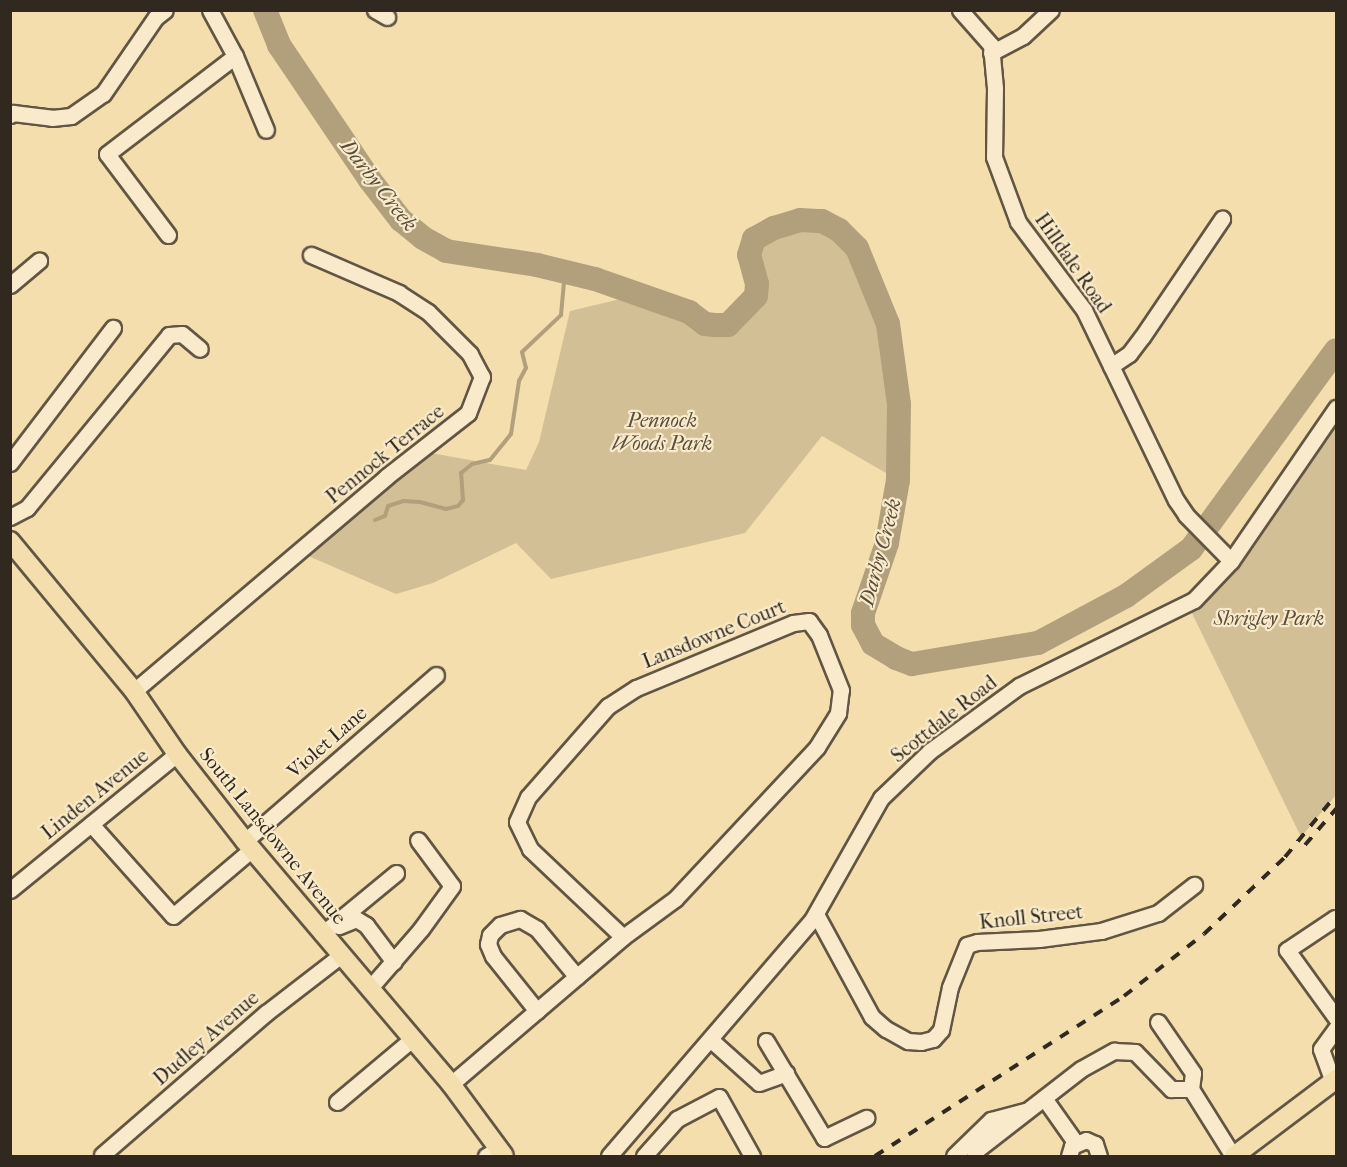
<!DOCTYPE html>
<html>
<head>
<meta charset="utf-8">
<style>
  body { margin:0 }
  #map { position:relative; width:1347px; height:1167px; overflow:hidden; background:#f4deae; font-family:"IM FELL French Canon",serif }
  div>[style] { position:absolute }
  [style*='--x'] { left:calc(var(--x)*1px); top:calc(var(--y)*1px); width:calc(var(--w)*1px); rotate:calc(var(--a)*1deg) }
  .green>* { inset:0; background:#d3bf96 }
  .stream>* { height:4px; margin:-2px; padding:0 2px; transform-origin:2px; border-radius:2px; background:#b2a07d }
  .river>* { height:24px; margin:-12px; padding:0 12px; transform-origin:12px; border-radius:12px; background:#b2a07d }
  .roads { filter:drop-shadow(2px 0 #625643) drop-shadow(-2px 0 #625643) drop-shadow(0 2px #625643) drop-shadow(0 -2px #625643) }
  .minor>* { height:15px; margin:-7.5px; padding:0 7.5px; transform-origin:7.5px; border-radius:7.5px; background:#f8eaca }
  .major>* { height:18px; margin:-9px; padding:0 9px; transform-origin:9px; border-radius:9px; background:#f4deae }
  .rail>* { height:4px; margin-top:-2px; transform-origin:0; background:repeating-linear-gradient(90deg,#31291f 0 10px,transparent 0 20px) }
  span { translate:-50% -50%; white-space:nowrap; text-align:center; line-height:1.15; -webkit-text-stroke:4.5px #f8eaca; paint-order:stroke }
  .street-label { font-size:20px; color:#31291f }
  .park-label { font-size:20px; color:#5a4e3d; font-style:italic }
  .water-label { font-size:21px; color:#584d3b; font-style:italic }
  .frame { position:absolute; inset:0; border:12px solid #31291f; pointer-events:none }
</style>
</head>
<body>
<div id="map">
  <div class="green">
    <div style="clip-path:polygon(800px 220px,822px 221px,839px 230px,857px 248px,872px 280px,888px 324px,894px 355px,899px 404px,898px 480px,822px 436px,745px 533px,551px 579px,516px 543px,433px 583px,396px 594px,299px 552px,420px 451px,526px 470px,539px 442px,570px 311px,637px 295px,689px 312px,706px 324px,728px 325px,756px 296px,757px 284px,749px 255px,754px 239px,774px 228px)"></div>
    <div style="clip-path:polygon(1336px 408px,1336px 795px,1301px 837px,1187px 603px,1194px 600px)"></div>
  </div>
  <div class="stream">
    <div style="--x:375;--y:520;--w:11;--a:-22"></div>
    <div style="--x:385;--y:516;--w:10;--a:-73"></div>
    <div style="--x:388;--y:506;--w:16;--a:-18"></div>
    <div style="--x:403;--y:501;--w:17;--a:3"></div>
    <div style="--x:420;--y:502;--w:27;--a:15"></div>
    <div style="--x:446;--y:509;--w:12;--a:-14"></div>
    <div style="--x:458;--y:506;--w:8;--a:-50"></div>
    <div style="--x:463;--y:500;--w:27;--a:-94"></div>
    <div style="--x:461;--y:473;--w:14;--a:-39"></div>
    <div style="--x:472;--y:464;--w:18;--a:-13"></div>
    <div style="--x:490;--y:460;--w:33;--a:-51"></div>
    <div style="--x:511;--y:434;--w:54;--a:-81.4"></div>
    <div style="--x:519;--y:381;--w:15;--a:-62"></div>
    <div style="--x:526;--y:368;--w:16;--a:-104"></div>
    <div style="--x:522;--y:352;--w:54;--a:-43.5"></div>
    <div style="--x:561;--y:315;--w:44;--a:-84.8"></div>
  </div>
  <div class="river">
    <div style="--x:265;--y:10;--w:38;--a:68"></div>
    <div style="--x:279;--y:45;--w:163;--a:56"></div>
    <div style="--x:370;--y:180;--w:51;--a:52.2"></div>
    <div style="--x:401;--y:220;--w:28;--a:39"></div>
    <div style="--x:423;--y:238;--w:26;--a:29"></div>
    <div style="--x:446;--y:251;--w:92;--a:8.7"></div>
    <div style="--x:537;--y:265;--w:60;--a:13.6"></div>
    <div style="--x:595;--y:279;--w:100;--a:19.3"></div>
    <div style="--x:689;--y:312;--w:20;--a:37"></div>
    <div style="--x:705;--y:324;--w:10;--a:6"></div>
    <div style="--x:715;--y:325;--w:13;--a:0"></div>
    <div style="--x:728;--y:325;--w:40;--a:-46"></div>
    <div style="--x:756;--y:296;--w:12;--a:-85"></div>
    <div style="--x:757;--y:284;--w:30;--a:-105"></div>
    <div style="--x:749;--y:255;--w:17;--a:-73"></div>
    <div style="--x:754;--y:239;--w:23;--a:-29"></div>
    <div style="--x:774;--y:228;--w:27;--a:-17"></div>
    <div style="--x:800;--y:220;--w:22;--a:3"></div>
    <div style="--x:822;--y:221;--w:19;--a:28"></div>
    <div style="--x:839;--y:230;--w:25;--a:45"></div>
    <div style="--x:857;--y:248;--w:82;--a:67.8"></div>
    <div style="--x:888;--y:324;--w:81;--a:82.2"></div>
    <div style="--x:899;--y:404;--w:76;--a:90.8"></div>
    <div style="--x:898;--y:480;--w:64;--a:99.9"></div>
    <div style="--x:887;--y:543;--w:74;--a:108.9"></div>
    <div style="--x:863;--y:613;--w:12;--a:90"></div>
    <div style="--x:863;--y:625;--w:21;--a:62"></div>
    <div style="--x:873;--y:644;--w:27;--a:31"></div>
    <div style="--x:896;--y:658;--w:17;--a:21"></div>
    <div style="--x:912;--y:664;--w:128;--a:-9.5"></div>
    <div style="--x:1038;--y:643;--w:100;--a:-28.1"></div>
    <div style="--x:1126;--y:596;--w:80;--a:-35.9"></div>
    <div style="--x:1191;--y:549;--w:246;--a:-53.9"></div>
  </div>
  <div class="roads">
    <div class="minor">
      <div style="--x:375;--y:10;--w:14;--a:30"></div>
      <div style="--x:960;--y:10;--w:47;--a:48.5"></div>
      <div style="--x:991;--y:45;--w:43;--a:84.7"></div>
      <div style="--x:995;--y:88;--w:69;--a:90.8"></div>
      <div style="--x:994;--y:157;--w:69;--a:69.7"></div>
      <div style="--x:1018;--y:222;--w:110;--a:53.1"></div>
      <div style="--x:1084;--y:310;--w:211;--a:64.2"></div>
      <div style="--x:1176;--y:500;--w:18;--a:56"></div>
      <div style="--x:1186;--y:515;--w:64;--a:45.6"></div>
      <div style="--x:991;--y:53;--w:36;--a:-28"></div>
      <div style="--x:1023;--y:36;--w:38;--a:-43"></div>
      <div style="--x:235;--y:56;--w:80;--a:67.3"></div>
      <div style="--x:10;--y:115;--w:4;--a:-34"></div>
      <div style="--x:13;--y:113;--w:39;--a:7"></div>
      <div style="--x:52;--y:118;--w:19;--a:-6"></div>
      <div style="--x:71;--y:116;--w:39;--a:-35"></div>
      <div style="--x:103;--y:94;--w:93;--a:-55.5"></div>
      <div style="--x:156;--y:17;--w:11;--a:-38"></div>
      <div style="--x:168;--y:235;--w:101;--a:-127"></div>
      <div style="--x:107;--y:154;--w:161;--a:-37.4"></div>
      <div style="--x:235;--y:56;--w:52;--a:-118.5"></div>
      <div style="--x:10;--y:285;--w:38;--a:-40"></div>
      <div style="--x:1111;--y:366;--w:22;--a:-34"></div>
      <div style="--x:1129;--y:354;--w:21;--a:-53"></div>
      <div style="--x:1142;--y:337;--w:143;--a:-55.9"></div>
      <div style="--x:10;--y:463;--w:170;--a:-52.7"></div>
      <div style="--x:10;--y:517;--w:19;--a:-28"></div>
      <div style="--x:27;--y:508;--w:224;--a:-50.6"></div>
      <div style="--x:169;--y:335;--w:13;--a:-4"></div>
      <div style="--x:182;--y:334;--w:23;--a:40"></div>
      <div style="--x:134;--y:691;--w:331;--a:-40.3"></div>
      <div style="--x:386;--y:477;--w:104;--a:-38"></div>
      <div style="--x:468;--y:413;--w:39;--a:-69"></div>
      <div style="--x:482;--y:377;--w:26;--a:-118"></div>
      <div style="--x:470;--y:354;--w:59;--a:-135"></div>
      <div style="--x:428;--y:312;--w:35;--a:-147"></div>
      <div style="--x:399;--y:293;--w:96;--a:-156.6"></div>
      <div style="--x:91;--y:824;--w:123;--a:48.3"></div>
      <div style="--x:173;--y:916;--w:104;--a:-40.3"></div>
      <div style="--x:245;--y:841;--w:253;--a:-41"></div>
      <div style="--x:10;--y:890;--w:215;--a:-39.2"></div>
      <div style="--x:816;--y:914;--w:117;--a:61.5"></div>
      <div style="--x:872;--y:1017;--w:18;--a:41"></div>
      <div style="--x:886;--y:1029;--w:25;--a:29"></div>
      <div style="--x:908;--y:1041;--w:13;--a:4"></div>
      <div style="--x:921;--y:1042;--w:12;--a:-14"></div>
      <div style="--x:933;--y:1039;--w:12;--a:-48"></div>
      <div style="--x:941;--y:1030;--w:44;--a:-78.2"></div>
      <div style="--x:950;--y:987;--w:45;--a:-68"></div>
      <div style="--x:967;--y:945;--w:10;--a:-17"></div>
      <div style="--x:977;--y:942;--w:62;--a:-2.8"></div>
      <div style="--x:1039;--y:939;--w:63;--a:-7.4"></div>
      <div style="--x:1101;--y:931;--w:60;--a:-17.5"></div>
      <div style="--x:1158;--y:913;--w:46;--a:-37.9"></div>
      <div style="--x:1335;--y:918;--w:58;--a:146.3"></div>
      <div style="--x:1287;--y:950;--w:84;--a:54.2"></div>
      <div style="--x:339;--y:926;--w:18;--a:-22"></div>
      <div style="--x:356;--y:919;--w:12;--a:31"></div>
      <div style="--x:366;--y:925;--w:46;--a:52.9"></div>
      <div style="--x:322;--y:934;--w:96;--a:-39.5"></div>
      <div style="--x:369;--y:989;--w:79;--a:-49.1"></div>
      <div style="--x:421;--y:929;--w:53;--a:-54.2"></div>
      <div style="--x:452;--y:886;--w:57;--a:-126.5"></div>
      <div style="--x:537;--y:1011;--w:70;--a:-128.7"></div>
      <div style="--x:493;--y:956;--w:13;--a:-113"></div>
      <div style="--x:488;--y:944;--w:9;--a:-77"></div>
      <div style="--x:490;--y:935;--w:14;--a:-45"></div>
      <div style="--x:500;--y:925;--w:21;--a:-17"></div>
      <div style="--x:520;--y:919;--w:20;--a:30"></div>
      <div style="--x:537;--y:929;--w:62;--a:50.2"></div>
      <div style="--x:1158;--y:1022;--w:62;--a:55.5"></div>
      <div style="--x:1193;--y:1073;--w:16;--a:97"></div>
      <div style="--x:711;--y:1040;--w:64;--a:41.9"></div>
      <div style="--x:759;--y:1083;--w:29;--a:-20"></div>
      <div style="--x:766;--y:1041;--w:113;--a:59.1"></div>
      <div style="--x:824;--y:1138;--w:47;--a:-25.5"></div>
      <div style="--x:1333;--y:1082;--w:35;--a:-110"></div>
      <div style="--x:1321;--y:1049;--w:26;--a:-54"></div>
      <div style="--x:451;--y:1084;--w:226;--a:-40.5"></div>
      <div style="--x:623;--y:937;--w:64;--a:-36.2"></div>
      <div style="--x:675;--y:899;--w:208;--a:-46.9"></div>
      <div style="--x:817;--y:747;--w:40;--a:-58"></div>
      <div style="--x:838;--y:713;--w:23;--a:-83"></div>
      <div style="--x:841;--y:690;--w:59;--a:-111.8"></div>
      <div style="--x:819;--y:635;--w:17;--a:-126"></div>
      <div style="--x:809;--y:621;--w:16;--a:173"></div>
      <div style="--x:793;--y:623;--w:170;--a:157.5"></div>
      <div style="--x:636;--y:688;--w:33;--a:147"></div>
      <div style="--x:608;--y:706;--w:121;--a:131.3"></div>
      <div style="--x:528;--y:797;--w:27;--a:114"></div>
      <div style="--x:517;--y:822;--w:30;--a:64"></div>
      <div style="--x:530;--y:849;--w:128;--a:43.4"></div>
      <div style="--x:1044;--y:1098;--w:54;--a:54.8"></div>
      <div style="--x:337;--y:1102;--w:98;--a:-40"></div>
      <div style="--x:974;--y:1152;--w:135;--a:-37.8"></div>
      <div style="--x:1081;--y:1069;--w:38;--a:-29"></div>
      <div style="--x:1114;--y:1051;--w:21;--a:3"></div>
      <div style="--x:1135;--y:1052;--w:52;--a:45.8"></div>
      <div style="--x:1171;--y:1089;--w:20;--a:0"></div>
      <div style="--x:1191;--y:1089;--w:79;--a:57.9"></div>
      <div style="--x:102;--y:1155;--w:217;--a:-40.9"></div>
      <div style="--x:266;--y:1013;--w:93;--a:-37.6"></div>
      <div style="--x:486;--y:1156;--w:14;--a:-30"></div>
      <div style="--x:609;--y:1156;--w:311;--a:-49.3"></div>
      <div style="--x:812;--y:920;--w:140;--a:-60.5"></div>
      <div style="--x:881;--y:798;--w:68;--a:-43.8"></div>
      <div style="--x:930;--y:751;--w:110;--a:-36.1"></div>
      <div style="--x:1019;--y:686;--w:195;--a:-26.2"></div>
      <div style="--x:1194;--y:600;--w:54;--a:-46.5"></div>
      <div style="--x:1231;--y:561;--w:186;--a:-55.5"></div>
      <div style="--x:644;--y:1156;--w:50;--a:-48.3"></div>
      <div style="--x:677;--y:1119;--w:47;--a:-27.6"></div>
      <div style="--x:719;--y:1097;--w:68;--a:60.8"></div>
      <div style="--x:954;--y:1156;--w:52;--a:-44.2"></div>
      <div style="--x:991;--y:1120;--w:35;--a:-15"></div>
      <div style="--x:1069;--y:1156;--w:10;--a:-73"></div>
      <div style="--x:1072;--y:1146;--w:15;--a:-23"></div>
      <div style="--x:1086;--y:1140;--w:10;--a:24"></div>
      <div style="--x:1095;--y:1144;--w:13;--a:72"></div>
    </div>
    <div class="major">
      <div style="--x:10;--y:541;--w:195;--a:50.4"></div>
      <div style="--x:134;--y:691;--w:76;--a:55.7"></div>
      <div style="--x:177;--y:754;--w:110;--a:52"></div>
      <div style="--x:245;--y:841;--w:319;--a:49.7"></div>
      <div style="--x:451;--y:1084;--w:89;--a:53.6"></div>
      <div style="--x:1234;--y:1156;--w:128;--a:-37"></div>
    </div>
  </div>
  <div class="rail">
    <div style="--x:1305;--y:845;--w:48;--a:-49.3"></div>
    <div style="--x:875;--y:1156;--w:296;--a:-32.7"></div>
    <div style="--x:1124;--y:996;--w:101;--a:-37.8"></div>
    <div style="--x:1204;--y:934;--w:112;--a:-43.5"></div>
    <div style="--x:1285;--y:857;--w:80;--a:-50.6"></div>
  </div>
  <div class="street-label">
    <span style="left:1073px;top:263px;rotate:55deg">Hilldale Road</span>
    <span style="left:385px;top:454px;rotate:-39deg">Pennock Terrace</span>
    <span style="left:714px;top:634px;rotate:-22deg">Lansdowne Court</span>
    <span style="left:944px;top:719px;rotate:-38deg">Scottdale Road</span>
    <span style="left:327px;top:742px;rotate:-41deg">Violet Lane</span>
    <span style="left:95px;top:794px;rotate:-39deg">Linden Avenue</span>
    <span style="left:273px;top:836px;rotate:51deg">South Lansdowne Avenue</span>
    <span style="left:1031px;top:917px;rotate:-6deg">Knoll Street</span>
    <span style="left:206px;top:1038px;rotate:-41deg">Dudley Avenue</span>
  </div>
  <div class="park-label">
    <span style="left:662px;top:432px">Pennock<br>Woods Park</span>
    <span style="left:1269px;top:618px">Shrigley Park</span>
  </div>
  <div class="water-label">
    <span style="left:379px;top:185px;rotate:52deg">Darby Creek</span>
    <span style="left:880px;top:552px;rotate:-75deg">Darby Creek</span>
  </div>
  <div class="frame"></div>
</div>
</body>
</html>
